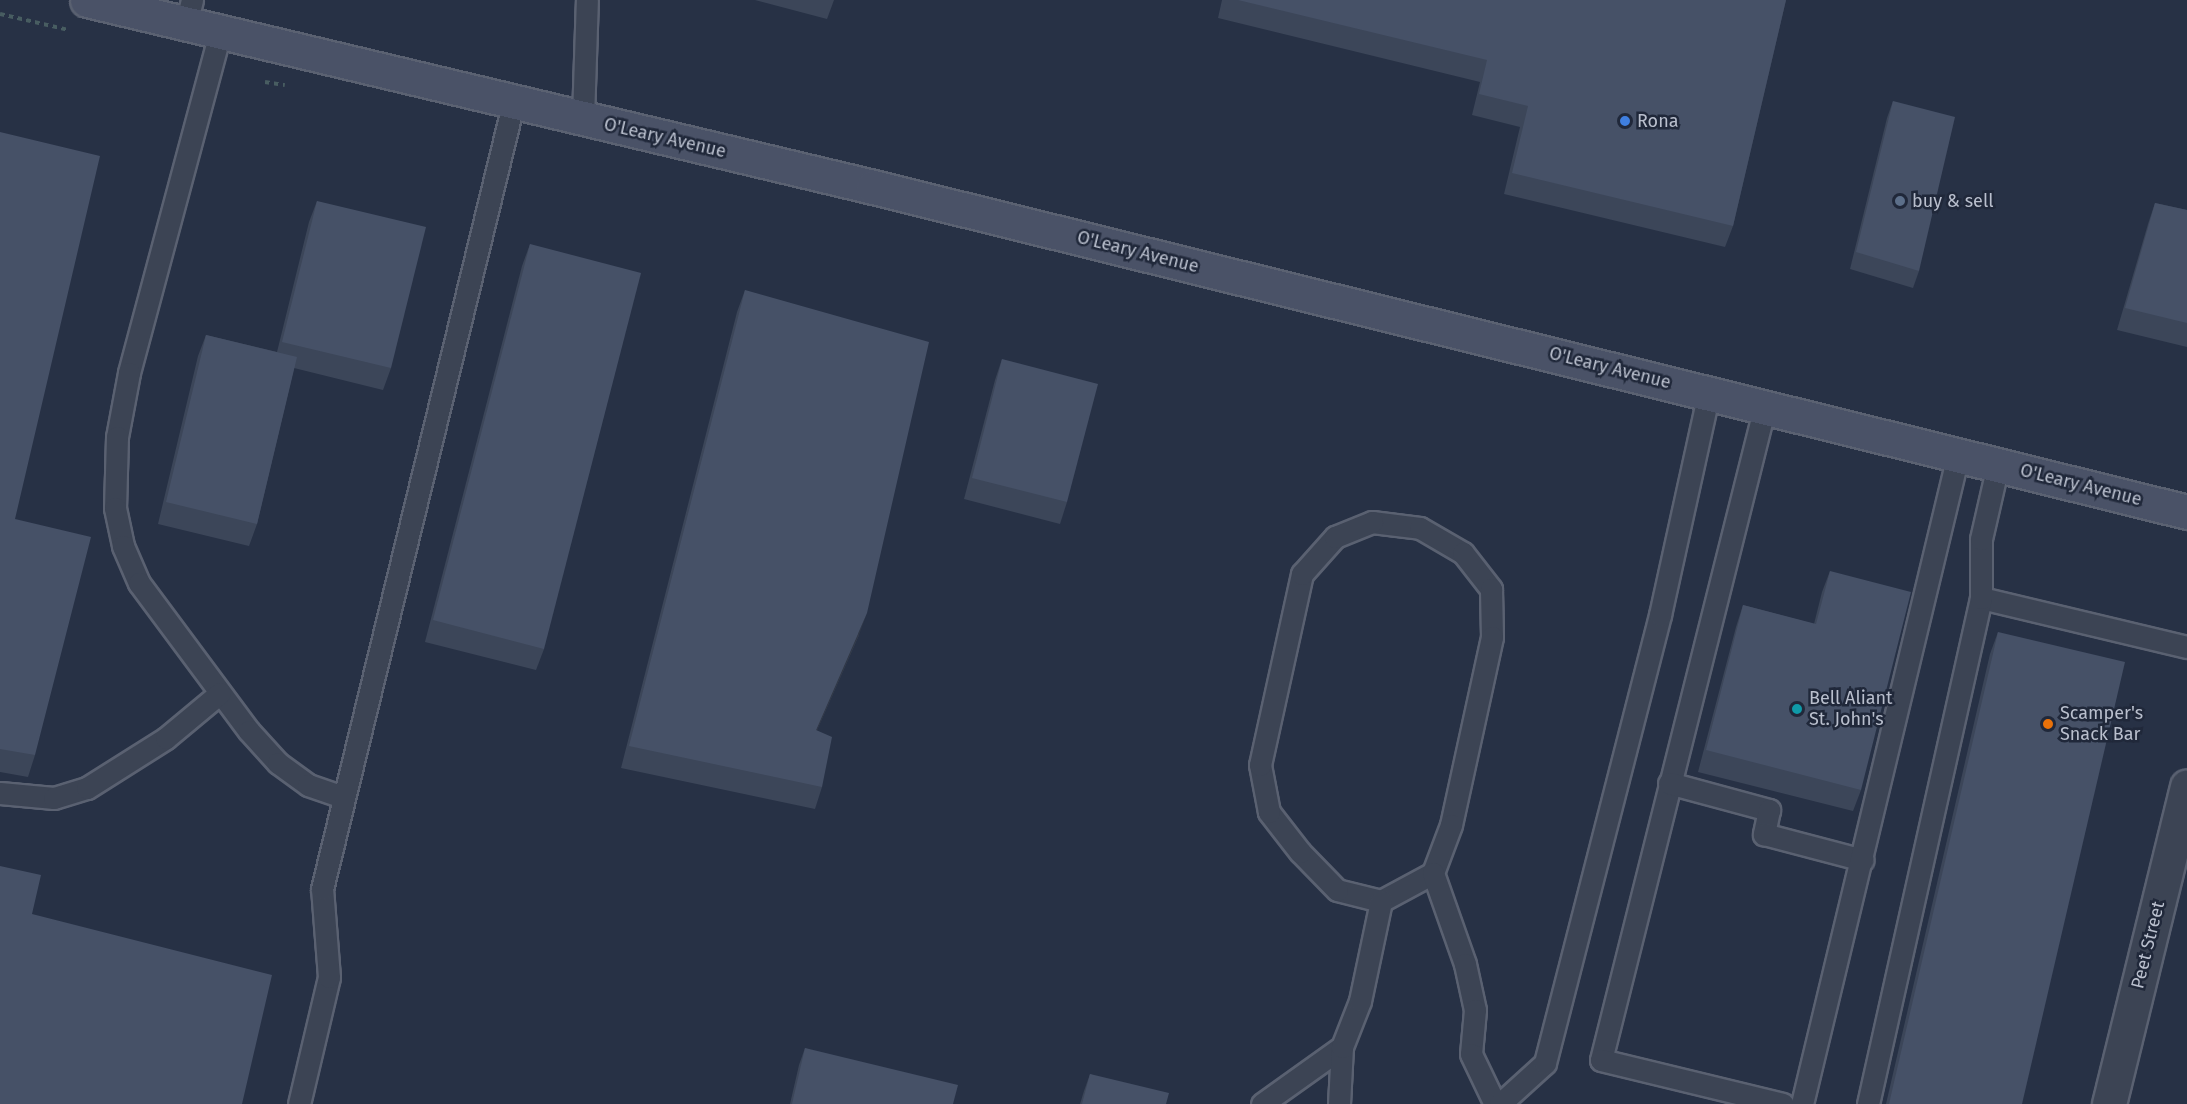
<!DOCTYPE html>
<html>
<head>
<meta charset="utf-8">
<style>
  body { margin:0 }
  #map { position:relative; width:2187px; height:1104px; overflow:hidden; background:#273145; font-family:"Fira Sans",sans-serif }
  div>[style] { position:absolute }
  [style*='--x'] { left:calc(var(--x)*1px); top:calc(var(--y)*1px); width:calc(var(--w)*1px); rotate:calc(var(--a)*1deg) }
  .path>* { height:4px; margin-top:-2px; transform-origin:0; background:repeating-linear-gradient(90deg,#485d61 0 4.5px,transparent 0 9px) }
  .roads { filter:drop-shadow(2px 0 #5a6171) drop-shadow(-2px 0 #5a6171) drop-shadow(0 2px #5a6171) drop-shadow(0 -2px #5a6171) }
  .lane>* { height:21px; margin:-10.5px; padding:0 10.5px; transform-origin:10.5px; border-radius:10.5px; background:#3c4454 }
  .street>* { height:33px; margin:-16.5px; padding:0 16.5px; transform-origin:16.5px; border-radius:16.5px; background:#3c4454 }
  .secondary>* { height:33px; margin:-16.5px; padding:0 16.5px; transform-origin:16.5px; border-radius:16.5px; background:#4a5267 }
  .wall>* { inset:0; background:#3c4659 }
  .shaded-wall>* { inset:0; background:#313948 }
  .building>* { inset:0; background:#465167 }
  .dots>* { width:16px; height:16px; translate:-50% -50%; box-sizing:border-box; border:3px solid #20283a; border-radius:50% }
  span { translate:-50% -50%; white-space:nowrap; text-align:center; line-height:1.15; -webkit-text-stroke:5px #20283a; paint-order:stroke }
  .poi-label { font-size:18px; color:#b9bfcd }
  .left { translate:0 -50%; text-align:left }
  .street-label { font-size:18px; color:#b9bfcd }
</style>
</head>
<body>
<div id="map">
  <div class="path">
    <div style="--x:0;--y:14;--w:71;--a:13.1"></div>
    <div style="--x:265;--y:82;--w:20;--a:9"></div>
  </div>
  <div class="roads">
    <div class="lane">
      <div style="--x:186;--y:24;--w:25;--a:-76"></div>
      <div style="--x:220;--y:33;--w:352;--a:105"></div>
      <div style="--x:129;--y:373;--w:65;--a:100.6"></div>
      <div style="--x:117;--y:437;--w:71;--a:91.6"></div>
      <div style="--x:115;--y:508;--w:39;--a:78"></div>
      <div style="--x:123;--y:546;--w:40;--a:66.6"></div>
      <div style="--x:139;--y:583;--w:184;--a:53.4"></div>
      <div style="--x:249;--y:731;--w:43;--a:47.8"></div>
      <div style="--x:278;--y:763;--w:37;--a:36"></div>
      <div style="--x:308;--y:785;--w:37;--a:19"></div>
      <div style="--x:583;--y:118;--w:118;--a:-88.1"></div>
      <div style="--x:1765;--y:406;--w:674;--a:104.08"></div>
      <div style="--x:1601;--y:1060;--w:187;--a:13.6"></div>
      <div style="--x:1372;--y:522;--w:48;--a:7.1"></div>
      <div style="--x:1420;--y:528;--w:50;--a:30.2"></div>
      <div style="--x:1463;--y:553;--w:46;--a:52.1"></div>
      <div style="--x:1491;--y:589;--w:48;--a:88.8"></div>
      <div style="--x:1492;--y:637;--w:192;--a:102.3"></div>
      <div style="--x:1451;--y:825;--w:51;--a:110.6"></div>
      <div style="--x:1433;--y:873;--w:59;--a:151.7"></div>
      <div style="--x:1381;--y:901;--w:45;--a:-166"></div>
      <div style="--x:1337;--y:890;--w:53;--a:-134.2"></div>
      <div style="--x:1300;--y:852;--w:51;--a:-127.8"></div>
      <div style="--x:1269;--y:812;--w:48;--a:-100.8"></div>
      <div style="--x:1260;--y:765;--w:196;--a:-77.6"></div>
      <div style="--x:1302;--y:574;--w:50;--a:-48.3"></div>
      <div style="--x:1335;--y:537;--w:40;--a:-22"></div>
      <div style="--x:1981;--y:598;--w:212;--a:13.4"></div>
      <div style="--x:1669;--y:783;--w:104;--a:15.1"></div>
      <div style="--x:1769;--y:810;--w:25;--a:102"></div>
      <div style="--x:1764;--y:834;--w:102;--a:14.7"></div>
      <div style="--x:0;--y:793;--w:54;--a:5.3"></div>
      <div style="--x:54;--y:798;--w:34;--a:-17"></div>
      <div style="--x:87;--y:788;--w:93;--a:-32.3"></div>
      <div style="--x:166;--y:738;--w:70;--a:-39.8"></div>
      <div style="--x:1433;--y:873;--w:96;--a:70.6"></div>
      <div style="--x:1465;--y:964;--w:47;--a:77.7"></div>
      <div style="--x:1475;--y:1010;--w:44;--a:95.2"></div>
      <div style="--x:1471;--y:1054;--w:55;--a:64.4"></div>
      <div style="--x:299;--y:1104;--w:130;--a:-76.7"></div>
      <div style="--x:329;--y:977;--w:88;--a:-94.5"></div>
      <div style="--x:322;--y:889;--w:808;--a:-76.32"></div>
      <div style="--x:1262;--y:1104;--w:98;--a:-35.5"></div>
      <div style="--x:1339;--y:1104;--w:57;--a:-87"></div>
      <div style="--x:1342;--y:1047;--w:49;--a:-68.6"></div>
      <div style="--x:1360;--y:1001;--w:102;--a:-78.1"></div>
      <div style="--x:1500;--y:1104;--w:61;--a:-42.3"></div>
      <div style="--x:1545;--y:1063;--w:463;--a:-75.6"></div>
      <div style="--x:1660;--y:615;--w:227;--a:-77.6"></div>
      <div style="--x:1802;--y:1104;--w:667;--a:-76.48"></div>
      <div style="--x:1868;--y:1104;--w:518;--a:-77.41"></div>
      <div style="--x:1981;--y:598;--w:59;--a:-90"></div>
      <div style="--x:1981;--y:539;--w:76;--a:-77.1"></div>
    </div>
    <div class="street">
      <div style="--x:2109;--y:1104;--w:327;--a:-76.2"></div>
    </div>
    <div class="secondary">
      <div style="--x:87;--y:0;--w:808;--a:13.38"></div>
      <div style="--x:873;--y:187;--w:1354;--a:13.89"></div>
    </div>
  </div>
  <div class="wall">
    <div style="clip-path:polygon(755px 0,834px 0,827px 19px)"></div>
    <div style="clip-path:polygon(1222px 0,1786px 0,1733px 226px,1725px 247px,1504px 194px,1520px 127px,1472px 115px,1480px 82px,1218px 18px)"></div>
    <div style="clip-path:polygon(1893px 101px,1919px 271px,1913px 288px,1850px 269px,1887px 118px)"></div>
    <div style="clip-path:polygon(0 132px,15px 519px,35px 755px,28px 777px,0 772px)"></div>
    <div style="clip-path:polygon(317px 201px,391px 368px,383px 390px,294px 368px,257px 524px,249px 546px,158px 524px,198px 356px,206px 335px,277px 352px,309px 222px)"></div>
    <div style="clip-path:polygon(2155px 203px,2187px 210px,2187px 347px,2117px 330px,2148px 224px)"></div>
    <div style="clip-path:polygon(530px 244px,544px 649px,536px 670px,425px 642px,522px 266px)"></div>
    <div style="clip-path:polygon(745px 290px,859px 635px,817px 730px,822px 787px,815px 809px,621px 768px,737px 312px)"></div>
    <div style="clip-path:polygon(1002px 359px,1067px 502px,1060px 524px,964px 499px,995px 380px)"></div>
    <div style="clip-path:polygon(1830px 571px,1861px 790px,1853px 811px,1698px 772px,1736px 627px,1743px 605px,1814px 624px,1822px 592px)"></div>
    <div style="clip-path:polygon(1998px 632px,2022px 1104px,1886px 1104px,1990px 654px)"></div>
    <div style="clip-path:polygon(805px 1048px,953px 1104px,790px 1104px,799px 1065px)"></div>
    <div style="clip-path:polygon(1090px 1074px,1166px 1104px,1080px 1104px,1084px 1091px)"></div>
  </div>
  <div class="shaded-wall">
    <div style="clip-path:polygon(867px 613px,859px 635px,808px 751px,816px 730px)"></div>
  </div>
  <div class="building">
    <div style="clip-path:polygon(1238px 0,1786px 0,1733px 226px,1512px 173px,1528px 106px,1479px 94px,1487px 60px)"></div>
    <div style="clip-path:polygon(1893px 101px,1955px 117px,1919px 271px,1856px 252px)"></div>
    <div style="clip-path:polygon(0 132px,100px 156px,15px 519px,91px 537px,35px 755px,0 749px)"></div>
    <div style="clip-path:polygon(317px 201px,426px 227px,391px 368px,282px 342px)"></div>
    <div style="clip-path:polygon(2155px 203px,2187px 210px,2187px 323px,2125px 308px)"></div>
    <div style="clip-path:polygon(530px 244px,641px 273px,544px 649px,433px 620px)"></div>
    <div style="clip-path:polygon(745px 290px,929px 342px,867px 613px,816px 730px,832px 737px,822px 787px,629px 746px)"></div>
    <div style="clip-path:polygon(206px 335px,297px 357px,257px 524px,166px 502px)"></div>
    <div style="clip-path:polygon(1002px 359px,1098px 384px,1067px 502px,972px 478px)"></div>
    <div style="clip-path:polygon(1830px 571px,1911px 592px,1861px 790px,1706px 750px,1743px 605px,1816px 624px)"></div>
    <div style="clip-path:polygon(1998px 632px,2125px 662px,2022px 1104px,1889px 1104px)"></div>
    <div style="clip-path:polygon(0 866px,41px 875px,32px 914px,272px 975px,242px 1104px,0 1104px)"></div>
    <div style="clip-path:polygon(805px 1048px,958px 1085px,953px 1104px,792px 1104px)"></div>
    <div style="clip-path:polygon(1090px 1074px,1169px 1093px,1166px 1104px,1082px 1104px)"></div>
  </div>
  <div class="dots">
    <div style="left:1625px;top:121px;background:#3f7fe0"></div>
    <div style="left:1900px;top:201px;background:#5c6f8a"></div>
    <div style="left:1797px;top:709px;background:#0f9aa8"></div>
    <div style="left:2048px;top:724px;background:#e8710a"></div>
  </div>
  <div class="poi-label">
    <span class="left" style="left:1637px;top:121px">Rona</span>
    <span class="left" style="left:1912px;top:201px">buy &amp; sell</span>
    <span class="left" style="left:1809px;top:709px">Bell Aliant<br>St. John's</span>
    <span class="left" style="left:2060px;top:724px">Scamper's<br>Snack Bar</span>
  </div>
  <div class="street-label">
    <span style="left:665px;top:138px;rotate:13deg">O'Leary Avenue</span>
    <span style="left:1138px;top:252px;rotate:14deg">O'Leary Avenue</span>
    <span style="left:1610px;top:368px;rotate:14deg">O'Leary Avenue</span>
    <span style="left:2081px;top:485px;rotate:14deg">O'Leary Avenue</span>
    <span style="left:2148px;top:945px;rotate:-76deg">Peet Street</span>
  </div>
</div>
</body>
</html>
